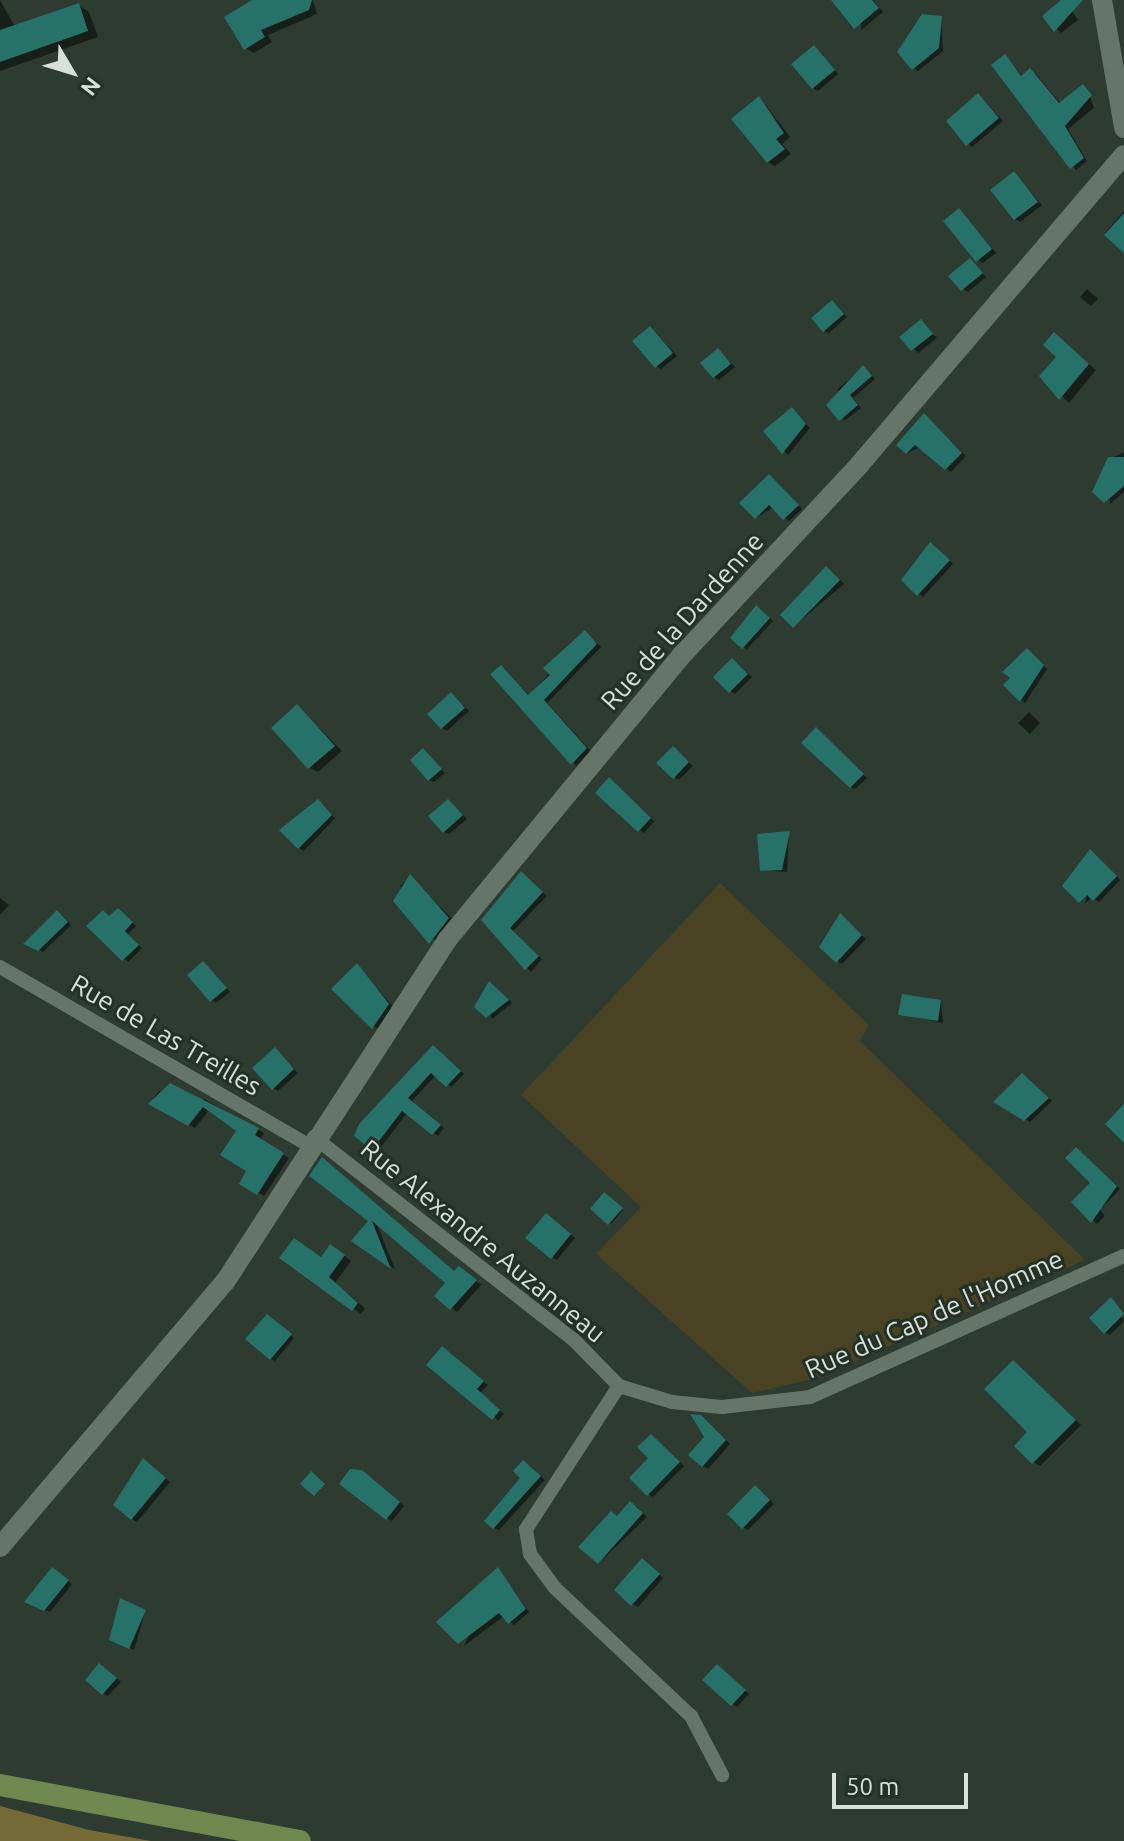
<!DOCTYPE html>
<html>
<head>
<meta charset="utf-8">
<style>
  body { margin:0 }
  #map { position:relative; width:1124px; height:1841px; overflow:hidden; background:#2d3b31; font-family:Ubuntu,sans-serif }
  div>[style] { position:absolute }
  [style*='--x'] { left:calc(var(--x)*1px); top:calc(var(--y)*1px); width:calc(var(--w)*1px); rotate:calc(var(--a)*1deg) }
  .green>* { inset:0; background:#494323 }
  .forest>* { inset:0; background:#766b36 }
  .shadow>* { inset:0; background:#0007 }
  .building>* { inset:0; background:#267168 }
  .street>* { height:14px; margin:-7px; padding:0 7px; transform-origin:7px; border-radius:7px; background:#65756a }
  .secondary>* { height:20px; margin:-10px; padding:0 10px; transform-origin:10px; border-radius:10px; background:#65756a }
  .primary>* { height:22px; margin:-11px; padding:0 11px; transform-origin:11px; border-radius:11px; background:#6f8850 }
  span { translate:-50% -50%; white-space:nowrap; text-align:center; line-height:1.15; -webkit-text-stroke:6px #233127; paint-order:stroke }
  .street-label { font-size:26px; color:#d7e0d9 }
  .north { position:absolute; left:32px; top:32px; width:80px; height:80px; -webkit-text-stroke:6px #233127; paint-order:stroke; rotate:128deg; font-size:22px; font-weight:700; line-height:32px; text-align:center; color:#d7e0d9 }
  .north::after { content:''; display:block; margin:auto; width:28px; height:36px; background:#d7e0d9; clip-path:polygon(50% 0,100% 100%,50% 72%,0 100%) }
  .scale { position:absolute; left:832px; top:1773px; width:136px; height:36px; box-sizing:border-box; border:4px solid #d7e0d9; border-top:0; padding-left:10px; font-size:24px; line-height:28px; white-space:nowrap; color:#d7e0d9; -webkit-text-stroke:6px #233127; paint-order:stroke }
</style>
</head>
<body>
<div id="map">
  <div class="green">
    <div style="clip-path:polygon(720px 883px,869px 1025px,860px 1041px,1085px 1260px,820px 1377px,752px 1393px,596px 1254px,641px 1207px,521px 1095px)"></div>
  </div>
  <div class="forest">
    <div style="clip-path:polygon(0 1806px,89px 1830px,151px 1841px,0 1841px)"></div>
  </div>
  <div class="shadow">
    <div style="clip-path:polygon(0 0,15px 27px,78px 5px,89px 12px,98px 37px,0 71px)"></div>
    <div style="clip-path:polygon(256px 0,313px 0,317px 14px,268px 35px,272px 42px,254px 53px,245px 48px)"></div>
    <div style="clip-path:polygon(862px 0,873px 0,883px 12px,861px 30px)"></div>
    <div style="clip-path:polygon(1065px 0,1078px 20px,1061px 33px,1044px 16px)"></div>
    <div style="clip-path:polygon(941px 18px,943px 51px,918px 71px,914px 68px)"></div>
    <div style="clip-path:polygon(814px 47px,838px 74px,818px 91px,813px 88px)"></div>
    <div style="clip-path:polygon(1005px 57px,1023px 77px,1035px 73px,1061px 104px,1087px 88px,1094px 108px,1068px 129px,1087px 161px,1076px 170px)"></div>
    <div style="clip-path:polygon(979px 95px,1003px 121px,972px 147px,968px 144px)"></div>
    <div style="clip-path:polygon(760px 98px,790px 137px,782px 144px,791px 154px,775px 166px,768px 162px)"></div>
    <div style="clip-path:polygon(1014px 174px,1042px 205px,1020px 222px,1015px 219px)"></div>
    <div style="clip-path:polygon(959px 211px,996px 253px,983px 263px,978px 260px)"></div>
    <div style="clip-path:polygon(1124px 211px,1124px 250px,1105px 233px)"></div>
    <div style="clip-path:polygon(970px 261px,986px 277px,968px 292px,963px 289px)"></div>
    <div style="clip-path:polygon(1087px 289px,1098px 299px,1091px 306px,1080px 297px)"></div>
    <div style="clip-path:polygon(832px 302px,847px 317px,829px 333px,824px 331px)"></div>
    <div style="clip-path:polygon(921px 322px,937px 338px,918px 353px,902px 337px)"></div>
    <div style="clip-path:polygon(651px 328px,677px 356px,661px 369px,656px 366px)"></div>
    <div style="clip-path:polygon(1055px 335px,1096px 370px,1069px 403px,1042px 376px,1059px 357px)"></div>
    <div style="clip-path:polygon(718px 351px,735px 367px,719px 380px,714px 377px)"></div>
    <div style="clip-path:polygon(863px 367px,875px 379px,853px 398px,861px 408px,844px 421px,838px 389px)"></div>
    <div style="clip-path:polygon(792px 410px,810px 428px,788px 455px,766px 432px)"></div>
    <div style="clip-path:polygon(924px 415px,966px 456px,951px 472px,920px 447px,907px 453px)"></div>
    <div style="clip-path:polygon(1124px 452px,1124px 492px,1110px 504px,1110px 459px)"></div>
    <div style="clip-path:polygon(770px 477px,802px 509px,789px 521px,774px 507px,756px 518px)"></div>
    <div style="clip-path:polygon(935px 548px,953px 564px,923px 597px,903px 580px)"></div>
    <div style="clip-path:polygon(832px 572px,844px 584px,794px 626px)"></div>
    <div style="clip-path:polygon(760px 609px,773px 621px,747px 649px,743px 647px)"></div>
    <div style="clip-path:polygon(585px 632px,601px 647px,547px 703px,591px 751px,576px 766px,501px 667px,530px 696px)"></div>
    <div style="clip-path:polygon(1031px 653px,1047px 669px,1025px 703px,1021px 700px)"></div>
    <div style="clip-path:polygon(737px 663px,752px 677px,735px 694px,730px 691px)"></div>
    <div style="clip-path:polygon(452px 695px,469px 711px,447px 731px,442px 728px)"></div>
    <div style="clip-path:polygon(297px 706px,342px 751px,318px 772px,310px 768px)"></div>
    <div style="clip-path:polygon(1029px 712px,1040px 723px,1030px 734px,1018px 723px)"></div>
    <div style="clip-path:polygon(817px 729px,867px 778px,855px 789px,851px 787px)"></div>
    <div style="clip-path:polygon(423px 751px,445px 773px,434px 782px,429px 780px)"></div>
    <div style="clip-path:polygon(678px 752px,693px 766px,679px 780px,674px 777px)"></div>
    <div style="clip-path:polygon(614px 783px,654px 821px,644px 833px,639px 830px)"></div>
    <div style="clip-path:polygon(449px 801px,467px 819px,449px 834px,444px 832px)"></div>
    <div style="clip-path:polygon(318px 802px,335px 818px,304px 851px,299px 848px)"></div>
    <div style="clip-path:polygon(789px 833px,787px 872px,762px 870px)"></div>
    <div style="clip-path:polygon(1095px 854px,1120px 880px,1099px 902px,1092px 897px,1085px 904px)"></div>
    <div style="clip-path:polygon(410px 877px,456px 923px,438px 946px,400px 886px)"></div>
    <div style="clip-path:polygon(526px 877px,547px 896px,513px 931px,542px 959px,531px 972px,483px 920px)"></div>
    <div style="clip-path:polygon(0 898px,9px 905px,0 915px)"></div>
    <div style="clip-path:polygon(123px 913px,136px 926px,128px 934px,142px 948px,128px 962px,89px 926px)"></div>
    <div style="clip-path:polygon(61px 914px,71px 925px,43px 952px,26px 943px)"></div>
    <div style="clip-path:polygon(845px 919px,866px 939px,842px 964px,837px 961px)"></div>
    <div style="clip-path:polygon(203px 963px,230px 992px,216px 1003px,212px 1000px)"></div>
    <div style="clip-path:polygon(357px 966px,396px 1010px,381px 1032px,334px 989px)"></div>
    <div style="clip-path:polygon(490px 983px,512px 1003px,492px 1019px,483px 991px)"></div>
    <div style="clip-path:polygon(941px 1002px,943px 1023px,900px 1014px)"></div>
    <div style="clip-path:polygon(275px 1050px,298px 1073px,278px 1091px,273px 1088px)"></div>
    <div style="clip-path:polygon(438px 1050px,464px 1074px,451px 1087px,436px 1075px,411px 1102px,444px 1128px,438px 1136px,407px 1113px,378px 1151px,357px 1136px,376px 1105px,382px 1109px)"></div>
    <div style="clip-path:polygon(1027px 1078px,1052px 1101px,1030px 1122px,996px 1102px)"></div>
    <div style="clip-path:polygon(159px 1091px,199px 1104px,204px 1099px,264px 1133px,260px 1140px,289px 1158px,264px 1196px,242px 1183px,249px 1170px,239px 1131px,209px 1110px,195px 1128px,150px 1103px)"></div>
    <div style="clip-path:polygon(1081px 1152px,1120px 1189px,1100px 1210px,1105px 1216px,1097px 1224px,1073px 1202px,1093px 1183px)"></div>
    <div style="clip-path:polygon(328px 1163px,455px 1273px,482px 1284px,457px 1312px,437px 1296px,447px 1283px,376px 1222px,395px 1269px,354px 1241px,371px 1220px)"></div>
    <div style="clip-path:polygon(605px 1195px,623px 1210px,611px 1224px,593px 1209px)"></div>
    <div style="clip-path:polygon(551px 1218px,575px 1238px,557px 1260px,552px 1257px)"></div>
    <div style="clip-path:polygon(339px 1251px,351px 1261px,335px 1283px,365px 1308px,361px 1314px,282px 1258px,322px 1259px)"></div>
    <div style="clip-path:polygon(1111px 1299px,1124px 1321px,1110px 1335px,1105px 1332px)"></div>
    <div style="clip-path:polygon(271px 1319px,294px 1338px,275px 1361px,271px 1359px)"></div>
    <div style="clip-path:polygon(448px 1351px,488px 1385px,480px 1393px,504px 1414px,498px 1421px)"></div>
    <div style="clip-path:polygon(1020px 1367px,1081px 1425px,1040px 1466px,1033px 1462px)"></div>
    <div style="clip-path:polygon(706px 1420px,730px 1444px,708px 1469px,703px 1466px)"></div>
    <div style="clip-path:polygon(651px 1436px,684px 1466px,653px 1497px,648px 1494px)"></div>
    <div style="clip-path:polygon(148px 1463px,170px 1482px,137px 1522px,132px 1519px)"></div>
    <div style="clip-path:polygon(529px 1465px,545px 1480px,499px 1530px,494px 1528px)"></div>
    <div style="clip-path:polygon(367px 1475px,404px 1506px,392px 1521px,387px 1518px)"></div>
    <div style="clip-path:polygon(760px 1490px,774px 1504px,748px 1530px,743px 1527px)"></div>
    <div style="clip-path:polygon(636px 1506px,647px 1517px,599px 1563px,618px 1518px)"></div>
    <div style="clip-path:polygon(648px 1564px,663px 1578px,638px 1607px,633px 1604px)"></div>
    <div style="clip-path:polygon(499px 1570px,529px 1612px,514px 1625px,504px 1616px,464px 1646px)"></div>
    <div style="clip-path:polygon(58px 1572px,72px 1584px,50px 1612px,31px 1604px)"></div>
    <div style="clip-path:polygon(145px 1612px,134px 1650px,117px 1642px)"></div>
    <div style="clip-path:polygon(718px 1666px,749px 1694px,737px 1707px,732px 1704px)"></div>
    <div style="clip-path:polygon(104px 1668px,121px 1682px,108px 1696px,103px 1693px)"></div>
  </div>
  <div class="building">
    <div style="clip-path:polygon(252px 0,312px 0,309px 10px,261px 30px,265px 37px,244px 50px,224px 17px)"></div>
    <div style="clip-path:polygon(831px 0,872px 0,879px 8px,854px 29px)"></div>
    <div style="clip-path:polygon(1061px 0,1083px 0,1054px 32px,1042px 16px)"></div>
    <div style="clip-path:polygon(79px 3px,88px 31px,0 62px,0 30px)"></div>
    <div style="clip-path:polygon(922px 14px,942px 16px,939px 48px,912px 70px,897px 52px)"></div>
    <div style="clip-path:polygon(814px 45px,835px 70px,812px 89px,791px 64px)"></div>
    <div style="clip-path:polygon(1005px 54px,1021px 76px,1030px 68px,1059px 103px,1083px 84px,1092px 95px,1065px 126px,1084px 158px,1070px 169px,991px 65px)"></div>
    <div style="clip-path:polygon(978px 93px,999px 118px,966px 146px,946px 121px)"></div>
    <div style="clip-path:polygon(759px 96px,784px 133px,776px 139px,785px 149px,767px 163px,731px 119px)"></div>
    <div style="clip-path:polygon(1014px 171px,1038px 202px,1014px 220px,990px 190px)"></div>
    <div style="clip-path:polygon(959px 208px,992px 249px,976px 262px,943px 221px)"></div>
    <div style="clip-path:polygon(1124px 213px,1124px 253px,1104px 235px)"></div>
    <div style="clip-path:polygon(970px 258px,983px 273px,961px 291px,948px 276px)"></div>
    <div style="clip-path:polygon(832px 300px,844px 314px,823px 332px,811px 318px)"></div>
    <div style="clip-path:polygon(921px 319px,933px 334px,911px 351px,899px 337px)"></div>
    <div style="clip-path:polygon(650px 326px,673px 353px,655px 368px,632px 341px)"></div>
    <div style="clip-path:polygon(1054px 332px,1089px 364px,1059px 400px,1039px 376px,1056px 357px,1043px 345px)"></div>
    <div style="clip-path:polygon(718px 348px,731px 364px,713px 378px,700px 363px)"></div>
    <div style="clip-path:polygon(863px 365px,872px 376px,850px 395px,858px 405px,839px 421px,826px 405px)"></div>
    <div style="clip-path:polygon(792px 407px,806px 424px,782px 454px,763px 431px)"></div>
    <div style="clip-path:polygon(924px 413px,962px 453px,945px 470px,915px 445px,906px 454px,896px 445px)"></div>
    <div style="clip-path:polygon(1108px 457px,1124px 457px,1124px 486px,1104px 503px,1092px 492px)"></div>
    <div style="clip-path:polygon(769px 474px,799px 505px,783px 520px,769px 505px,755px 519px,739px 503px)"></div>
    <div style="clip-path:polygon(930px 542px,950px 560px,917px 596px,901px 580px)"></div>
    <div style="clip-path:polygon(826px 566px,840px 580px,793px 628px,780px 615px)"></div>
    <div style="clip-path:polygon(756px 605px,770px 618px,742px 649px,730px 638px)"></div>
    <div style="clip-path:polygon(585px 630px,597px 644px,544px 700px,587px 748px,571px 765px,490px 674px,501px 665px,528px 695px,550px 675px,543px 668px)"></div>
    <div style="clip-path:polygon(1027px 648px,1044px 665px,1020px 702px,1003px 685px,1010px 678px,1002px 672px)"></div>
    <div style="clip-path:polygon(732px 658px,748px 674px,729px 693px,713px 677px)"></div>
    <div style="clip-path:polygon(451px 692px,465px 708px,441px 729px,427px 714px)"></div>
    <div style="clip-path:polygon(297px 704px,335px 746px,308px 769px,271px 728px)"></div>
    <div style="clip-path:polygon(816px 727px,864px 774px,850px 788px,801px 743px)"></div>
    <div style="clip-path:polygon(673px 746px,689px 762px,673px 779px,656px 763px)"></div>
    <div style="clip-path:polygon(423px 748px,442px 769px,428px 781px,410px 760px)"></div>
    <div style="clip-path:polygon(609px 777px,651px 818px,638px 832px,595px 793px)"></div>
    <div style="clip-path:polygon(318px 799px,332px 815px,298px 849px,279px 830px)"></div>
    <div style="clip-path:polygon(448px 799px,463px 815px,443px 833px,428px 816px)"></div>
    <div style="clip-path:polygon(790px 831px,782px 870px,760px 871px,757px 834px)"></div>
    <div style="clip-path:polygon(1090px 849px,1117px 876px,1093px 901px,1087px 895px,1079px 903px,1062px 886px)"></div>
    <div style="clip-path:polygon(521px 871px,543px 892px,510px 928px,539px 956px,525px 970px,481px 920px)"></div>
    <div style="clip-path:polygon(410px 874px,449px 918px,429px 944px,393px 901px)"></div>
    <div style="clip-path:polygon(118px 908px,133px 922px,125px 931px,139px 945px,122px 961px,86px 926px,103px 910px,109px 916px)"></div>
    <div style="clip-path:polygon(57px 910px,68px 922px,38px 951px,23px 944px)"></div>
    <div style="clip-path:polygon(840px 913px,862px 935px,836px 963px,819px 947px)"></div>
    <div style="clip-path:polygon(203px 961px,227px 988px,210px 1002px,187px 975px)"></div>
    <div style="clip-path:polygon(357px 963px,389px 1004px,372px 1029px,331px 989px)"></div>
    <div style="clip-path:polygon(489px 981px,509px 1000px,486px 1018px,474px 1007px)"></div>
    <div style="clip-path:polygon(902px 994px,941px 1000px,938px 1021px,898px 1015px)"></div>
    <div style="clip-path:polygon(433px 1045px,461px 1071px,446px 1087px,431px 1073px,408px 1098px,441px 1125px,432px 1135px,402px 1111px,372px 1150px,354px 1136px,359px 1124px)"></div>
    <div style="clip-path:polygon(275px 1047px,294px 1069px,272px 1090px,252px 1068px)"></div>
    <div style="clip-path:polygon(1022px 1073px,1049px 1098px,1024px 1121px,993px 1102px)"></div>
    <div style="clip-path:polygon(170px 1083px,259px 1128px,255px 1135px,284px 1153px,257px 1195px,239px 1184px,246px 1171px,220px 1155px,236px 1131px,203px 1107px,188px 1126px,148px 1104px)"></div>
    <div style="clip-path:polygon(1124px 1104px,1124px 1143px,1105px 1124px)"></div>
    <div style="clip-path:polygon(1076px 1147px,1117px 1186px,1091px 1223px,1071px 1202px,1090px 1183px,1065px 1158px)"></div>
    <div style="clip-path:polygon(322px 1157px,454px 1271px,459px 1266px,477px 1280px,450px 1310px,434px 1296px,445px 1283px,372px 1221px,391px 1269px,351px 1241px,368px 1221px,309px 1176px)"></div>
    <div style="clip-path:polygon(604px 1192px,623px 1208px,608px 1225px,590px 1209px)"></div>
    <div style="clip-path:polygon(546px 1213px,571px 1234px,551px 1259px,525px 1238px)"></div>
    <div style="clip-path:polygon(294px 1238px,321px 1257px,330px 1244px,345px 1255px,329px 1277px,358px 1303px,352px 1311px,279px 1258px)"></div>
    <div style="clip-path:polygon(1111px 1297px,1124px 1314px,1104px 1334px,1089px 1318px)"></div>
    <div style="clip-path:polygon(267px 1314px,292px 1334px,270px 1360px,245px 1339px)"></div>
    <div style="clip-path:polygon(442px 1346px,484px 1381px,477px 1389px,500px 1410px,492px 1420px,426px 1365px)"></div>
    <div style="clip-path:polygon(1013px 1360px,1076px 1420px,1032px 1464px,1014px 1446px,1027px 1432px,984px 1389px)"></div>
    <div style="clip-path:polygon(690px 1414px,701px 1415px,726px 1440px,702px 1467px,688px 1455px,704px 1437px)"></div>
    <div style="clip-path:polygon(651px 1434px,680px 1462px,647px 1496px,629px 1478px,648px 1458px,637px 1447px)"></div>
    <div style="clip-path:polygon(143px 1458px,166px 1478px,131px 1520px,113px 1505px)"></div>
    <div style="clip-path:polygon(523px 1460px,541px 1476px,493px 1529px,484px 1521px,520px 1478px,513px 1471px)"></div>
    <div style="clip-path:polygon(350px 1469px,362px 1470px,400px 1502px,386px 1520px,339px 1484px)"></div>
    <div style="clip-path:polygon(311px 1471px,325px 1484px,314px 1496px,300px 1484px)"></div>
    <div style="clip-path:polygon(755px 1485px,770px 1500px,742px 1529px,727px 1514px)"></div>
    <div style="clip-path:polygon(630px 1501px,643px 1513px,598px 1564px,578px 1547px,611px 1511px,617px 1516px)"></div>
    <div style="clip-path:polygon(642px 1558px,660px 1574px,631px 1606px,614px 1590px)"></div>
    <div style="clip-path:polygon(52px 1567px,69px 1580px,44px 1611px,24px 1602px)"></div>
    <div style="clip-path:polygon(498px 1567px,526px 1609px,508px 1624px,499px 1613px,458px 1644px,436px 1622px)"></div>
    <div style="clip-path:polygon(120px 1598px,146px 1610px,129px 1649px,109px 1640px)"></div>
    <div style="clip-path:polygon(99px 1663px,117px 1678px,102px 1695px,85px 1680px)"></div>
    <div style="clip-path:polygon(717px 1664px,746px 1690px,731px 1706px,702px 1680px)"></div>
  </div>
  <div class="street">
    <div style="--x:0;--y:967;--w:356;--a:30"></div>
    <div style="--x:314;--y:1137;--w:328;--a:38"></div>
    <div style="--x:573;--y:1339;--w:66;--a:45.6"></div>
    <div style="--x:619;--y:1386;--w:55;--a:16.8"></div>
    <div style="--x:672;--y:1402;--w:50;--a:5.7"></div>
    <div style="--x:722;--y:1407;--w:89;--a:-6.5"></div>
    <div style="--x:810;--y:1397;--w:344;--a:-24.2"></div>
    <div style="--x:619;--y:1386;--w:171;--a:123"></div>
    <div style="--x:526;--y:1529;--w:25;--a:81"></div>
    <div style="--x:530;--y:1554;--w:42;--a:53.7"></div>
    <div style="--x:555;--y:1588;--w:187;--a:43.3"></div>
    <div style="--x:691;--y:1716;--w:67;--a:62.3"></div>
  </div>
  <div class="secondary">
    <div style="--x:1102;--y:0;--w:130;--a:80.2"></div>
    <div style="--x:0;--y:1547;--w:348;--a:-49.7"></div>
    <div style="--x:225;--y:1282;--w:408;--a:-57"></div>
    <div style="--x:447;--y:940;--w:372;--a:-50.5"></div>
    <div style="--x:684;--y:653;--w:258;--a:-47"></div>
    <div style="--x:860;--y:464;--w:406;--a:-49.5"></div>
  </div>
  <div class="primary">
    <div style="--x:0;--y:1785;--w:305;--a:10.6"></div>
  </div>
  <div class="street-label">
    <span style="left:682px;top:621px;rotate:-48deg">Rue de la Dardenne</span>
    <span style="left:166px;top:1035px;rotate:30deg">Rue de Las Treilles</span>
    <span style="left:483px;top:1241px;rotate:39deg">Rue Alexandre Auzanneau</span>
    <span style="left:934px;top:1314px;rotate:-24deg">Rue du Cap de l'Homme</span>
  </div>
  <div class="north">N</div>
  <div class="scale">50 m</div>
</div>
</body>
</html>
